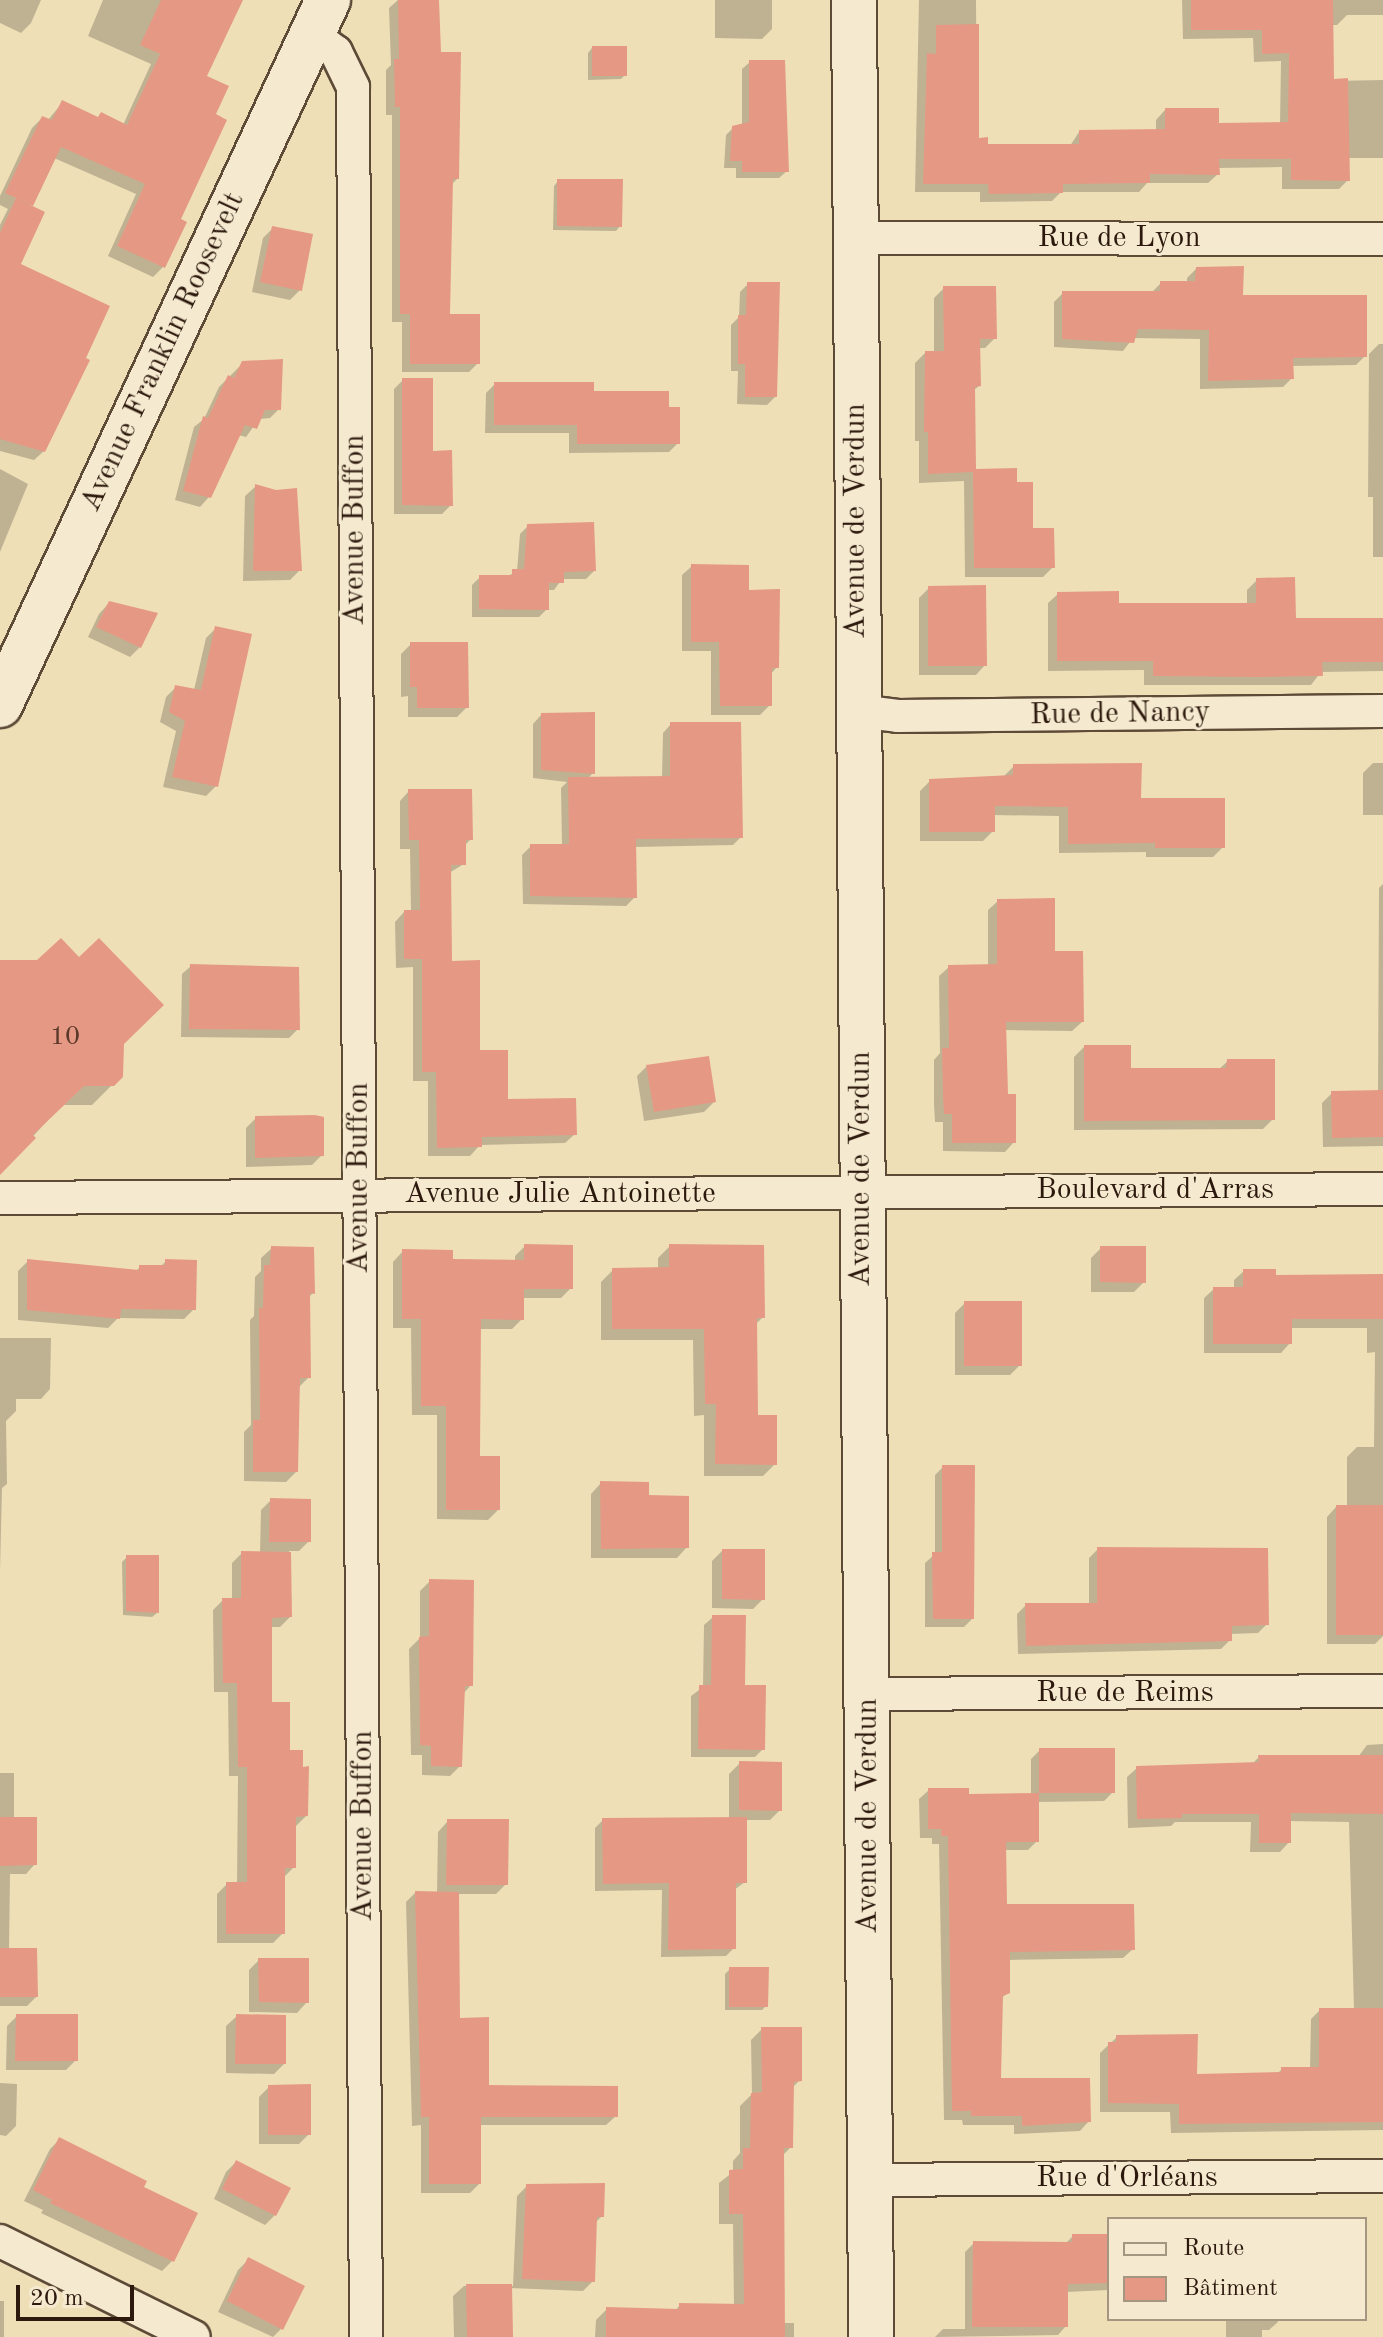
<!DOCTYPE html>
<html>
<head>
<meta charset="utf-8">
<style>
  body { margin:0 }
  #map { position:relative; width:1383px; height:2337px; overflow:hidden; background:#efdfb7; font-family:"Old Standard TT",serif }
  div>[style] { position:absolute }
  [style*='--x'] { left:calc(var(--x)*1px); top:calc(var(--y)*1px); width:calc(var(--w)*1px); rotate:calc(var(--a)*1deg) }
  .shadow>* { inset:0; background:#0003 }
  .building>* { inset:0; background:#e59984 }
  .roads { filter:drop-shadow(2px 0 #5d4a37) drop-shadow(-2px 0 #5d4a37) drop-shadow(0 2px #5d4a37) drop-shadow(0 -2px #5d4a37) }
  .street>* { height:32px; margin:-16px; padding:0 16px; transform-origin:16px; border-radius:16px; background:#f5ead0 }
  .secondary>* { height:44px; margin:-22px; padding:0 22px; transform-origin:22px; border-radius:22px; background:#f5ead0 }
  span { translate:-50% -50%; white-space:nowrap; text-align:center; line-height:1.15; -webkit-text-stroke:6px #f5ead0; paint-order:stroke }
  .number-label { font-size:26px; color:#5a382a }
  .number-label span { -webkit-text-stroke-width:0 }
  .street-label { font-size:30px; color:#2c180c }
  .legend { position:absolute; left:1107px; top:2217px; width:260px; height:104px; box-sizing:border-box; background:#f5ead0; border:2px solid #a59682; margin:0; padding:10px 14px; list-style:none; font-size:24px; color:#2c180c }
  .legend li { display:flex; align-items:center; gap:16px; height:40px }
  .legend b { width:40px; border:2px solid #a59682 }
  .scale { position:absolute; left:16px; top:2285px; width:118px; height:36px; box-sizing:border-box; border:4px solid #2c180c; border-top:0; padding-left:10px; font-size:24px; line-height:28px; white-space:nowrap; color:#2c180c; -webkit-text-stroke:6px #f5ead0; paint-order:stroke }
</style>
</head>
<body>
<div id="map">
  <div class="shadow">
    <div style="clip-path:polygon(0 0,41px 0,31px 23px,21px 33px,0 23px)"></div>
    <div style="clip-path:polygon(103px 0,241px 0,204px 77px,213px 115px,163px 267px,153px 277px,108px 256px,136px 194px,54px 158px,30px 207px,18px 265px,44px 451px,34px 460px,0 451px,0 225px,8px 209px,0 205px,0 196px,32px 128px,42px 118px,48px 120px,62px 103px,97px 119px,123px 125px,151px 64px,88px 36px)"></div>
    <div style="clip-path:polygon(398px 0,437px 0,439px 55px,457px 179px,451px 185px,448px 316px,478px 363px,469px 372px,402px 372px,402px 322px,392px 322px,392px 115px,386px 115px,386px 70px,391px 65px,389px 8px)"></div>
    <div style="clip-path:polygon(715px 0,772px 0,772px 29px,762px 39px,715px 38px)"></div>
    <div style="clip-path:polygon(919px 0,976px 0,977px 140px,986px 146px,1070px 146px,1079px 132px,1156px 131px,1156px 120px,1165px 110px,1218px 125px,1280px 124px,1281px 61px,1254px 62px,1253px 38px,1183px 39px,1182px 0,1383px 0,1383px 15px,1347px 15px,1337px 25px,1332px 25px,1332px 81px,1383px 80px,1383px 158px,1347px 158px,1348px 180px,1339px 189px,1282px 189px,1282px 167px,1218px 168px,1218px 174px,1208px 183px,1147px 183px,1139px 192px,1061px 192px,1052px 201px,980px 202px,980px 192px,915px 192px)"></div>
    <div style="clip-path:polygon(592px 48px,625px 75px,621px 79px,588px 80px,588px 53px)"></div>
    <div style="clip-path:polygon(750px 62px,787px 171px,779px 178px,736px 178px,736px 168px,724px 168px,726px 135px,733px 128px,742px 127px,742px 69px)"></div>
    <div style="clip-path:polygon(558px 181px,620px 226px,616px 231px,553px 230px,554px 186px)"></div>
    <div style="clip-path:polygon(273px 228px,300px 290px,290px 300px,252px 292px,263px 238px)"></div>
    <div style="clip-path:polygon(1196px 269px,1241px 297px,1365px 356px,1356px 365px,1292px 366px,1292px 378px,1283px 387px,1200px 389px,1200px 339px,1133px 338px,1123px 351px,1054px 347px,1054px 302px,1063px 293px,1151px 293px,1161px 283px,1187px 283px,1187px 278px)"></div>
    <div style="clip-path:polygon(748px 284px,775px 397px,767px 405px,737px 404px,738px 371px,731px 371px,731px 325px,739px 317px,740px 292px)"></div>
    <div style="clip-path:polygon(944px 288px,995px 338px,985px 348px,978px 348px,979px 386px,973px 391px,974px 471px,1015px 484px,1031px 530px,1053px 567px,1043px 577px,965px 577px,964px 481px,919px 483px,919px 441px,915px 441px,915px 363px,925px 353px,934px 353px,934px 298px)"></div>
    <div style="clip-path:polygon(1379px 344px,1383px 344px,1383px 557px,1373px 557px,1373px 497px,1368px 497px,1369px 354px)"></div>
    <div style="clip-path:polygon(243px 363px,279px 409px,270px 418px,259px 419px,246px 437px,238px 435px,209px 497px,200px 507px,175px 500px,194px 427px,204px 419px,219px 387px)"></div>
    <div style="clip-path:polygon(403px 380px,451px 505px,442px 514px,394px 514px,394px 389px)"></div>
    <div style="clip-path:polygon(495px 384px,592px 393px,667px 409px,678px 443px,669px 452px,569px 453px,569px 433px,485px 433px,486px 393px)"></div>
    <div style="clip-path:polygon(0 469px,28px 484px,0 552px)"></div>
    <div style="clip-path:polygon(255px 487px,300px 570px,290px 580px,243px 581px,245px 496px)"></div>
    <div style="clip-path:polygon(528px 526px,594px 571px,586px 579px,562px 579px,554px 590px,547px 590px,547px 609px,539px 617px,472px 617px,472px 585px,480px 577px,506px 577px,517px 571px,520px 534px)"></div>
    <div style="clip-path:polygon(692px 566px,747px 592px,777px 667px,770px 675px,770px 705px,760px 715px,711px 715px,711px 651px,682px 651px,682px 575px)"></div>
    <div style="clip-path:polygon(1257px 580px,1294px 620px,1383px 619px,1383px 671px,1321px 672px,1311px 685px,1144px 685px,1144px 670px,1048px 671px,1048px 603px,1058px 594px,1117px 605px,1247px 605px,1247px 590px)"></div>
    <div style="clip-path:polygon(929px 588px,985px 665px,976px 675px,919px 675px,919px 598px)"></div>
    <div style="clip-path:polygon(109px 603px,140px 647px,130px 657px,88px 637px,99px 614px)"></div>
    <div style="clip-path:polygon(216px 628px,216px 786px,206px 796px,163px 787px,176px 731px,160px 722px,166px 697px,176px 687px,194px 690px,206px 638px)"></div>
    <div style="clip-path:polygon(411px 644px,467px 707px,457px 717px,408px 717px,408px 696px,401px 697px,401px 654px)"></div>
    <div style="clip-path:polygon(541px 715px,593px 773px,587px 779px,662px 778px,663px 733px,671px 724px,741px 837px,733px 845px,634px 847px,635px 897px,626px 906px,523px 904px,522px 855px,531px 846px,562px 846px,561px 788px,567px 782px,533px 778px,533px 724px)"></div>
    <div style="clip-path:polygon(1373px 763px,1383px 763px,1383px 815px,1363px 815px,1363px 773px)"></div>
    <div style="clip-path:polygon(1014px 766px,1139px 800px,1223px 847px,1213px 857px,1146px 857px,1146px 852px,1059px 853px,1059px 816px,993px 815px,993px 831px,983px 841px,920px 841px,920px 791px,930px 781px,1004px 776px)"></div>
    <div style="clip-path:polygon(409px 791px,471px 839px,464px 846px,464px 864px,449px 873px,450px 963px,478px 1052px,506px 1101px,575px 1134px,565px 1143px,480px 1145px,470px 1156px,428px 1156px,428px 1081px,413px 1081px,413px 967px,396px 968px,395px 922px,404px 912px,411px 912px,410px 849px,400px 849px,400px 801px)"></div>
    <div style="clip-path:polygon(1383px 884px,1383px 1146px,1323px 1147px,1322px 1103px,1332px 1093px,1378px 1092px,1379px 888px)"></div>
    <div style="clip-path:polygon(998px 901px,1053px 953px,1082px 1022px,1072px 1031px,1004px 1030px,1006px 1096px,1014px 1142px,1005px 1152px,943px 1151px,943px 1122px,935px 1122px,934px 1105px,934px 1060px,940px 1053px,939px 976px,949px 967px,988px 966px,988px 910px)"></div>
    <div style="clip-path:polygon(79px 960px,122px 1044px,121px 1076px,92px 1105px,62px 1105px,0 1172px,0 970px)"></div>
    <div style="clip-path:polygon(191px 966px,298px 1029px,289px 1038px,181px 1037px,182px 974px)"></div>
    <div style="clip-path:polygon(1084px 1047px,1129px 1070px,1218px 1070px,1228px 1061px,1273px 1119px,1263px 1129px,1074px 1130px,1074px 1057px)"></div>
    <div style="clip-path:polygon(647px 1066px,714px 1102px,704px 1112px,644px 1121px,637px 1076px)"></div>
    <div style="clip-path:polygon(256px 1118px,322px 1155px,312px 1165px,246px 1167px,246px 1128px)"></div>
    <div style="clip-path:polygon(525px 1246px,571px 1288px,561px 1298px,522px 1298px,522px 1319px,512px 1329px,478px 1329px,478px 1458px,498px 1510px,488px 1520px,437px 1519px,437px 1415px,412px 1415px,411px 1328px,393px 1328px,393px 1262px,403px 1251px,451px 1261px,515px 1262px,515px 1256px)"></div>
    <div style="clip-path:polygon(670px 1246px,763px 1317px,755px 1325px,756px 1417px,775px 1464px,763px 1476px,704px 1476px,704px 1415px,694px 1416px,693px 1340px,601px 1340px,601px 1282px,613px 1270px,658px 1269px,658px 1258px)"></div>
    <div style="clip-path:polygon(272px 1248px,313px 1293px,308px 1298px,309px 1377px,299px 1387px,296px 1472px,286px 1482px,244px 1481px,244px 1432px,251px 1425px,250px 1320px,254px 1316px,255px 1277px,261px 1271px,261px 1258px)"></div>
    <div style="clip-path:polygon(1101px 1248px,1144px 1282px,1134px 1292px,1091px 1292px,1091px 1258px)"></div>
    <div style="clip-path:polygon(28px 1261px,135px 1272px,140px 1267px,160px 1267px,166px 1261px,194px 1309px,184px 1319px,118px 1318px,108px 1328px,18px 1320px,18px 1271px)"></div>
    <div style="clip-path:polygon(1244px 1271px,1274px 1277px,1383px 1276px,1383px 1636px,1375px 1644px,1327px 1644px,1327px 1517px,1336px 1507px,1347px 1507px,1347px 1457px,1357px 1447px,1374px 1447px,1375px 1352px,1367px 1353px,1367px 1328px,1290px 1328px,1290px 1343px,1281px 1353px,1204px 1353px,1204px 1298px,1214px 1289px,1234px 1289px,1234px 1280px)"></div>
    <div style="clip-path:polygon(965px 1303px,1020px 1365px,1010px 1375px,955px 1375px,955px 1313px)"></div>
    <div style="clip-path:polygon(0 1338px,51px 1338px,50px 1389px,41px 1399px,16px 1399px,16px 1411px,6px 1421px,7px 1484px,2px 1488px,0 1572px)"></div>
    <div style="clip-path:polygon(943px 1467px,972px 1619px,964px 1627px,925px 1627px,925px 1563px,935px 1554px,935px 1475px)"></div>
    <div style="clip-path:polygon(601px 1483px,687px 1547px,677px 1558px,591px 1558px,591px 1494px)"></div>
    <div style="clip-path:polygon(271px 1500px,309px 1541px,299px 1551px,289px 1551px,290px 1617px,280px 1627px,270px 1627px,270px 1704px,306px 1816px,296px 1826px,294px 1867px,283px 1878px,283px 1933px,273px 1943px,217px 1943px,217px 1894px,227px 1884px,237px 1884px,238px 1776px,229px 1776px,228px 1692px,214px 1692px,213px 1610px,223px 1600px,232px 1600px,232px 1563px,242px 1553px,260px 1553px,261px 1510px)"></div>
    <div style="clip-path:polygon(1098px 1549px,1267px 1624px,1258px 1633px,1230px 1634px,1230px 1640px,1221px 1649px,1018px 1654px,1017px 1614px,1026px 1605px,1089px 1605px,1089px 1558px)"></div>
    <div style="clip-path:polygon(722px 1551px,763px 1599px,753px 1609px,712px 1608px,712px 1561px)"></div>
    <div style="clip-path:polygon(127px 1557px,157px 1613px,152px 1617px,123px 1615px,122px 1562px)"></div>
    <div style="clip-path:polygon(430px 1581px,471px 1685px,463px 1694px,460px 1766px,450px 1776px,422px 1775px,422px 1755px,411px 1755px,409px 1649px,420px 1638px,420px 1591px)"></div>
    <div style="clip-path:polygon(713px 1617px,743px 1687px,763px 1749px,755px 1757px,691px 1757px,691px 1696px,703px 1687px,704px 1625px)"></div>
    <div style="clip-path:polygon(1383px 1744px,1383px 2130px,1171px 2133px,1170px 2112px,1100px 2112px,1100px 2053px,1117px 2037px,1195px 2076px,1277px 2074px,1282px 2069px,1310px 2069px,1311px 2019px,1320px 2010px,1354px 2010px,1349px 1822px,1289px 1821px,1289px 1842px,1280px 1852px,1250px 1852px,1251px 1822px,1175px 1822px,1171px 1826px,1128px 1828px,1127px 1777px,1137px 1768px,1252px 1764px,1259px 1757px,1358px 1757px,1367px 1745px)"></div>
    <div style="clip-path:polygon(1040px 1750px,1113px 1792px,1104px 1801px,1037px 1802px,1037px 1841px,1028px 1850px,1004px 1850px,1005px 1906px,1133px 1949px,1123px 1958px,1008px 1960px,1008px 1992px,1000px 2000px,999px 2080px,1089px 2121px,1080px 2131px,1014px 2134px,1014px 2125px,963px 2125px,962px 2120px,944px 2120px,939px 1844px,932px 1844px,932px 1838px,920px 1838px,919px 1799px,929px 1790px,967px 1796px,1031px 1796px,1031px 1759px)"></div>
    <div style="clip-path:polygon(740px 1763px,780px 1810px,770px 1820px,745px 1820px,745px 1882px,734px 1890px,734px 1948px,726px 1956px,661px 1957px,662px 1890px,595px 1891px,595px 1828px,603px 1820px,729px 1819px,729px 1774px)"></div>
    <div style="clip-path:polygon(0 1773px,14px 1773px,14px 1819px,35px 1864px,26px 1874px,10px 1874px,9px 1950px,36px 1997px,27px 2006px,0 2006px)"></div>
    <div style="clip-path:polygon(448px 1821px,506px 1884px,496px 1894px,457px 1894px,458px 2020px,487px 2087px,616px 2116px,606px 2125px,479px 2125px,479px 2184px,470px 2193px,421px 2193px,421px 2125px,412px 2126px,406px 1902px,415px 1893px,437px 1893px,438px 1832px)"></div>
    <div style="clip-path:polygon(259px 1960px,307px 2002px,297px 2013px,249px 2012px,249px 1970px)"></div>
    <div style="clip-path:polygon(730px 1969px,766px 2006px,762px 2010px,725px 2010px,725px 1974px)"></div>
    <div style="clip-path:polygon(17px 2016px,76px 2060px,66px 2070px,6px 2070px,7px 2026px)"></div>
    <div style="clip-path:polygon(237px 2016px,284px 2064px,274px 2074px,226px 2073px,226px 2026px)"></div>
    <div style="clip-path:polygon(762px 2029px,800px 2080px,792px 2088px,791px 2147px,782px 2156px,783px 2323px,794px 2323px,794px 2337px,595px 2337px,596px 2320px,607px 2309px,675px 2311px,680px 2305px,734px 2306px,733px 2224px,719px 2224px,719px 2183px,733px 2172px,733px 2161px,740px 2153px,740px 2106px,752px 2094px,751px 2040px)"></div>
    <div style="clip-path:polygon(0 2083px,17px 2084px,16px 2126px,6px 2136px,0 2135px)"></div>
    <div style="clip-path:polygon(269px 2087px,309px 2134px,299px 2144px,259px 2144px,259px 2097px)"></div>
    <div style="clip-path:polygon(60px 2139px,141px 2188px,172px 2261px,162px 2271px,41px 2213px,43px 2210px,24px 2201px,50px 2149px)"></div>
    <div style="clip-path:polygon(236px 2162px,275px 2215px,265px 2225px,214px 2199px,226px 2172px)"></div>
    <div style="clip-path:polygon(527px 2186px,602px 2216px,595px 2223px,593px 2281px,583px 2291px,510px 2288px,511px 2337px,454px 2337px,453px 2296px,464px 2286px,513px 2286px,517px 2196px)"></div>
    <div style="clip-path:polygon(1073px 2236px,1109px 2236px,1109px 2290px,1066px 2292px,1066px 2326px,1058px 2335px,935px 2337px,943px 2329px,965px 2329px,965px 2252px,974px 2243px,1065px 2244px)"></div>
    <div style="clip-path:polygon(248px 2260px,281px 2329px,273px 2337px,218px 2312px,238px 2270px)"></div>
    <div style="clip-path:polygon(0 2301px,4px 2301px,4px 2337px,0 2337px)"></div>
    <div style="clip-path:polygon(1226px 2319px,1278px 2319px,1278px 2322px,1269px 2330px,1262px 2330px,1262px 2337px,1226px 2337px)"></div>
  </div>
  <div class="building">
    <div style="clip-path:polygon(161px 0,243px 0,207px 76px,229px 86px,216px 114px,227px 120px,181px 219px,187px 222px,165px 268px,117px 246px,145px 184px,61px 147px,33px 206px,5px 193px,42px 116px,52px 120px,62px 100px,98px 117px,101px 112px,127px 125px,160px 54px,140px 45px)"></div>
    <div style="clip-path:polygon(398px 0,439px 0,441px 52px,461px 52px,459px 179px,453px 179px,450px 314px,480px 314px,480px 364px,410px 364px,410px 314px,400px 314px,400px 107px,395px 107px,394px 59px,399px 59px)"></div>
    <div style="clip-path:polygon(1191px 0,1333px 0,1334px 79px,1348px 78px,1350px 181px,1291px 180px,1291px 159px,1219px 159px,1220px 175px,1150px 174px,1150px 183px,1063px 184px,1063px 193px,989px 194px,988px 184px,923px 184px,927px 53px,936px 54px,936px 25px,979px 24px,979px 138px,988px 137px,988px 144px,1079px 144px,1079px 130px,1165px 129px,1165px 108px,1219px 108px,1219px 123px,1288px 122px,1289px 53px,1262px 54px,1262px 30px,1191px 30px)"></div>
    <div style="clip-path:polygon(592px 46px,627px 46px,627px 76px,592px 76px)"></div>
    <div style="clip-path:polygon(749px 60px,785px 60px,789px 172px,742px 172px,742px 161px,730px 161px,732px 126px,749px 122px)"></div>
    <div style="clip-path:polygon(557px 179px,623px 179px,622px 227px,557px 226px)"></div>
    <div style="clip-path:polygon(16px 198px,45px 212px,21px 264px,110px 306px,86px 358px,90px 360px,45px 452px,0 439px,0 233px)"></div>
    <div style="clip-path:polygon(272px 226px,313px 234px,302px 291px,260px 282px)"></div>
    <div style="clip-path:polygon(1244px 266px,1243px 295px,1367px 295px,1367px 357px,1293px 358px,1294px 379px,1208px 381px,1209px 330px,1138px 329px,1134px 343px,1062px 339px,1062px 291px,1160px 291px,1160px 281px,1195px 281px,1196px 267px)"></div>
    <div style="clip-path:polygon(747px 282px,780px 282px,777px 397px,745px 397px,745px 364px,738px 364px,738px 315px,746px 315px)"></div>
    <div style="clip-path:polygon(943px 286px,996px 286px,997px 339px,980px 339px,981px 386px,975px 387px,976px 469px,1017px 468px,1017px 482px,1033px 482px,1033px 528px,1054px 528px,1055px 568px,974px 568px,973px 472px,928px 474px,928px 432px,924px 432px,925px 351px,944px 351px)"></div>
    <div style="clip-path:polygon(283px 359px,281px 410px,265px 410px,257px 429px,245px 425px,211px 498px,183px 491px,203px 416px,208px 418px,228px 375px,234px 378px,242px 361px)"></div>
    <div style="clip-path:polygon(402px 378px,433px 378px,433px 451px,452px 450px,453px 506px,402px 505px)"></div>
    <div style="clip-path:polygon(494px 382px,594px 382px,594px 391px,669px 391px,669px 407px,680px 407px,680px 444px,577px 444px,577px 425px,494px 425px)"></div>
    <div style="clip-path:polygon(255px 484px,276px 490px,297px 488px,302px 571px,253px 571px)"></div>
    <div style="clip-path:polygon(594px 522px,596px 571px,564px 572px,564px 583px,549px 583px,549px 610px,479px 609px,479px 575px,512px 575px,512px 569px,524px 569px,527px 524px)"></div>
    <div style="clip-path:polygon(691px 564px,749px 565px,749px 590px,780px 589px,779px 668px,772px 668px,772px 706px,720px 706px,719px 642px,691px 642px)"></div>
    <div style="clip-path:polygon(1295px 577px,1296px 618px,1383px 618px,1383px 662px,1322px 662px,1323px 676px,1257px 677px,1153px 676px,1153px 661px,1057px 661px,1057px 592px,1119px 591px,1119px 603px,1256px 603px,1256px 578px)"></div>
    <div style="clip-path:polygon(986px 585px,987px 666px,928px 666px,928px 586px)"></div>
    <div style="clip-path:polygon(109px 601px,158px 613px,141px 648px,96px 627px)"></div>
    <div style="clip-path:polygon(215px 626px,252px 634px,218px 787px,172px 777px,185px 721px,169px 712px,175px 685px,201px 690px)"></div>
    <div style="clip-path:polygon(410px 642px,468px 642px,469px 708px,417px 708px,417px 687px,410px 687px)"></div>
    <div style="clip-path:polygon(595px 712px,595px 774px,541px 770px,541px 713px)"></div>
    <div style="clip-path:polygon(670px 722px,741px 722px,743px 838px,636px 839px,637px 898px,530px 896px,530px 844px,569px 844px,568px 777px,670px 776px)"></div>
    <div style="clip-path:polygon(1142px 763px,1141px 798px,1225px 798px,1225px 848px,1155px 848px,1155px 843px,1068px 844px,1068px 807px,995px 806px,995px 832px,929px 832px,929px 779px,1013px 775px,1013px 764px)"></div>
    <div style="clip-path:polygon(408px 789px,472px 789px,473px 840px,466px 840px,466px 865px,451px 865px,452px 961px,480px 960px,480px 1050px,508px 1050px,508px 1099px,576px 1098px,577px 1135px,482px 1137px,482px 1147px,437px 1148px,436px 1072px,422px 1072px,422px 959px,404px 959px,404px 910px,420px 910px,419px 840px,409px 840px)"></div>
    <div style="clip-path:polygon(1055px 898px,1055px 951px,1083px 951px,1084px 1022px,1006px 1022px,1008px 1094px,1016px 1094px,1016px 1143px,952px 1143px,952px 1114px,944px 1114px,943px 1094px,942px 1048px,949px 1048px,948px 965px,997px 964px,997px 899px)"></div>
    <div style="clip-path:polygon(61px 938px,79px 957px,99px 938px,164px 1005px,124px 1044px,123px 1077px,114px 1086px,84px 1086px,33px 1135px,36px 1138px,0 1175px,0 960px,37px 960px)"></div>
    <div style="clip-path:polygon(190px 964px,299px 967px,300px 1030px,189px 1029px)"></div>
    <div style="clip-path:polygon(1084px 1045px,1131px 1045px,1131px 1068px,1226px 1068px,1227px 1059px,1275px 1059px,1275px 1120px,1084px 1121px)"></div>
    <div style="clip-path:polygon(709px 1056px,716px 1102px,654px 1112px,646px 1065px)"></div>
    <div style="clip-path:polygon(1383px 1090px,1383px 1137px,1332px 1138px,1331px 1091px)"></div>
    <div style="clip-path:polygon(315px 1115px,324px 1117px,324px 1156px,255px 1158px,255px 1116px)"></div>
    <div style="clip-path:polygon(524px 1244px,573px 1245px,573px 1289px,524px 1289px)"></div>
    <div style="clip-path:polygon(669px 1244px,764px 1245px,765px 1318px,757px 1318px,758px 1415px,777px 1415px,777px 1465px,715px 1464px,716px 1404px,705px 1404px,704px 1329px,612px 1329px,612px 1268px,669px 1267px)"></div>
    <div style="clip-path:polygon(271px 1246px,314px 1247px,315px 1294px,310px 1293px,311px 1378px,300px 1378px,298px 1472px,253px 1472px,253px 1420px,260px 1420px,259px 1308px,263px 1308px,264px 1265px,270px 1265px)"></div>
    <div style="clip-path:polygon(1100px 1246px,1146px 1246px,1146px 1283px,1100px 1282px)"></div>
    <div style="clip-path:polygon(402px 1249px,453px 1250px,453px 1259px,524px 1260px,524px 1320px,481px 1319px,480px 1456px,500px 1456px,500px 1510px,446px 1510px,446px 1406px,421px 1406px,421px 1319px,402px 1319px)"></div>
    <div style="clip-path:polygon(27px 1259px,139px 1270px,139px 1265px,165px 1265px,165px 1259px,197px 1260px,196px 1310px,121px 1309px,120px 1319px,27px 1310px)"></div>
    <div style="clip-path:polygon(1243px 1269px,1276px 1269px,1276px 1275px,1383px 1274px,1383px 1319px,1292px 1319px,1292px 1344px,1213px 1344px,1213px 1287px,1243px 1287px)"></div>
    <div style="clip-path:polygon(964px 1301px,1022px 1301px,1022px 1366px,964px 1366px)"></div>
    <div style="clip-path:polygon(942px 1465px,975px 1465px,974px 1619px,933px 1619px,932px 1552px,942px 1552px)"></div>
    <div style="clip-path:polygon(600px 1481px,649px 1482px,649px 1495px,689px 1496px,689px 1548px,601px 1549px)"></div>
    <div style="clip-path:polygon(270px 1498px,311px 1499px,311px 1542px,269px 1542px)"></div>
    <div style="clip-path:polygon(1336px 1505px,1383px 1505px,1383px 1635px,1336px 1635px)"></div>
    <div style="clip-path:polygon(1097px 1547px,1268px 1548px,1269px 1625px,1232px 1626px,1232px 1641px,1026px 1646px,1025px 1603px,1097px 1603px)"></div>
    <div style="clip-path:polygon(722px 1549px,765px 1549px,765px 1600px,722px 1599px)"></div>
    <div style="clip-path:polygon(241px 1551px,291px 1552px,292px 1617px,272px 1618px,272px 1702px,290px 1702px,290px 1750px,303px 1750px,303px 1767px,309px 1766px,308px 1816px,296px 1817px,296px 1868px,285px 1868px,285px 1934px,226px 1934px,226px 1882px,247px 1882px,247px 1767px,238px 1767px,237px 1683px,223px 1683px,222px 1598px,241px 1598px)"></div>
    <div style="clip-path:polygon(126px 1555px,159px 1555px,159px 1613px,126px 1611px)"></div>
    <div style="clip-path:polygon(429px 1579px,474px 1580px,473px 1686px,465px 1686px,462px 1767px,431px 1766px,431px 1746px,420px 1745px,419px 1637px,429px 1636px)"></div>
    <div style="clip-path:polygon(712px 1615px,746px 1615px,745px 1685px,766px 1685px,765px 1750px,698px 1749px,699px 1685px,711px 1685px)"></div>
    <div style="clip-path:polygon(1039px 1748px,1115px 1748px,1115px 1793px,1039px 1793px)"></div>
    <div style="clip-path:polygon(1258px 1755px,1383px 1755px,1383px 1814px,1291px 1813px,1291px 1843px,1259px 1843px,1259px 1814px,1182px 1814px,1182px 1818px,1137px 1819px,1136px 1766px,1259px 1762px)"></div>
    <div style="clip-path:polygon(739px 1761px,782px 1762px,782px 1811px,739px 1810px)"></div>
    <div style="clip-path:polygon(928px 1788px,969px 1788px,969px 1794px,1039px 1793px,1039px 1842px,1006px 1842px,1007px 1904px,1134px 1904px,1135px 1950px,1010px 1952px,1010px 1993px,1003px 1996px,1001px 2078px,1090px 2078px,1091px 2122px,1022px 2126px,1022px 2116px,971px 2116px,971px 2111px,952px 2111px,948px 1836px,941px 1836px,941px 1829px,928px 1829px)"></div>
    <div style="clip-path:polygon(0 1817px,37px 1817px,37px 1865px,0 1866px)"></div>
    <div style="clip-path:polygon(747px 1817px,747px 1883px,736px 1883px,736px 1949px,668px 1950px,669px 1883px,603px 1884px,602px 1818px)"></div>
    <div style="clip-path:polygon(447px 1819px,509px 1819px,508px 1885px,446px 1885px)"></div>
    <div style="clip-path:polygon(415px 1891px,459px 1892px,460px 2018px,489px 2017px,489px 2085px,618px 2086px,618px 2117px,481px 2117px,481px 2184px,429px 2184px,429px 2117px,421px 2117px)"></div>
    <div style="clip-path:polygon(0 1948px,37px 1948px,38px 1997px,0 1997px)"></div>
    <div style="clip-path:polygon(258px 1958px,309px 1958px,309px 2003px,259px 2002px)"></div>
    <div style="clip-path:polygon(729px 1967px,769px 1967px,768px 2007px,729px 2007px)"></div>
    <div style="clip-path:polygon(1319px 2008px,1383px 2008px,1383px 2122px,1179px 2124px,1179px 2104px,1108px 2103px,1108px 2042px,1116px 2042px,1116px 2035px,1198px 2034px,1197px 2074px,1281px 2072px,1281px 2067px,1319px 2067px)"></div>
    <div style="clip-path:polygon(16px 2014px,78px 2014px,78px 2061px,15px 2061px)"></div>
    <div style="clip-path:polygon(236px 2014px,286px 2015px,286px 2064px,235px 2064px)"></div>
    <div style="clip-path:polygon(761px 2027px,802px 2027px,802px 2081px,794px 2082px,793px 2148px,784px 2148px,785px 2337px,606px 2337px,606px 2307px,679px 2309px,679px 2303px,744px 2304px,743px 2214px,729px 2214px,729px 2170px,743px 2169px,743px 2148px,750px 2148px,751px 2093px,762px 2092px)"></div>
    <div style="clip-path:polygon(311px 2084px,311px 2135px,268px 2135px,268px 2085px)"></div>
    <div style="clip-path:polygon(59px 2137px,147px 2181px,144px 2187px,198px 2213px,174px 2262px,50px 2203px,52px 2200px,33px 2190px)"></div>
    <div style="clip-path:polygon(236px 2160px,291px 2188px,276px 2216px,222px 2189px)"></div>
    <div style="clip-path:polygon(605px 2183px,604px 2217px,597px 2217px,595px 2282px,522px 2279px,526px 2184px)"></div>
    <div style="clip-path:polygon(1072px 2234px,1109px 2234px,1109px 2283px,1068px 2284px,1068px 2327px,972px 2327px,973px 2241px,1072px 2242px)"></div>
    <div style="clip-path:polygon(248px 2257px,305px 2286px,283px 2330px,227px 2301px)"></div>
    <div style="clip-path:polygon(466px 2284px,512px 2284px,513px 2337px,467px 2337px)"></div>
  </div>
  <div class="roads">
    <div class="street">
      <div style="--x:312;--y:34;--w:30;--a:37"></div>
      <div style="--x:336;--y:52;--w:39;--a:64"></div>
      <div style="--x:353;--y:87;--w:2250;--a:89.67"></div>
      <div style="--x:855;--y:238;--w:528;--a:0.11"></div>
      <div style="--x:858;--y:711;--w:40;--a:7.1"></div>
      <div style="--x:898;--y:716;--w:485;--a:-0.6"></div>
      <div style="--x:0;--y:1198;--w:1383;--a:-0.37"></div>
      <div style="--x:867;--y:1694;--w:516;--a:-0.33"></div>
      <div style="--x:871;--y:2180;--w:512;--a:-0.45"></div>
      <div style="--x:0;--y:2241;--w:216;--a:26.3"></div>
    </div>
    <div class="secondary">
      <div style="--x:854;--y:0;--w:2337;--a:89.58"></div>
      <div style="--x:0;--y:705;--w:778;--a:-65.05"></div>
    </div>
  </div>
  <div class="number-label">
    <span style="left:65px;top:1038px">10</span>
  </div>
  <div class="street-label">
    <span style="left:1119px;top:238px">Rue de Lyon</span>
    <span style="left:163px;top:352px;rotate:-65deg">Avenue Franklin Roosevelt</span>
    <span style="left:856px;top:521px;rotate:-90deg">Avenue de Verdun</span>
    <span style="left:355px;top:530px;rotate:-90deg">Avenue Buffon</span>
    <span style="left:1120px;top:714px;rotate:-1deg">Rue de Nancy</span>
    <span style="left:861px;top:1169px;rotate:-90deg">Avenue de Verdun</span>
    <span style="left:359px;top:1178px;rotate:-90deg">Avenue Buffon</span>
    <span style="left:1155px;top:1190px">Boulevard d'Arras</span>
    <span style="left:560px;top:1194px">Avenue Julie Antoinette</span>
    <span style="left:1125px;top:1693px">Rue de Reims</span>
    <span style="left:868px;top:1816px;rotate:-90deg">Avenue de Verdun</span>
    <span style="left:363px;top:1826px;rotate:-90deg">Avenue Buffon</span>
    <span style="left:1127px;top:2178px">Rue d'Orléans</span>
  </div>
  <ul class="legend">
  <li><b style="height:10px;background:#f5ead0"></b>Route</li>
  <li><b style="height:22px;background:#e59984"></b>Bâtiment</li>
  </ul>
  <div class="scale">20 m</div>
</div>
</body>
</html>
